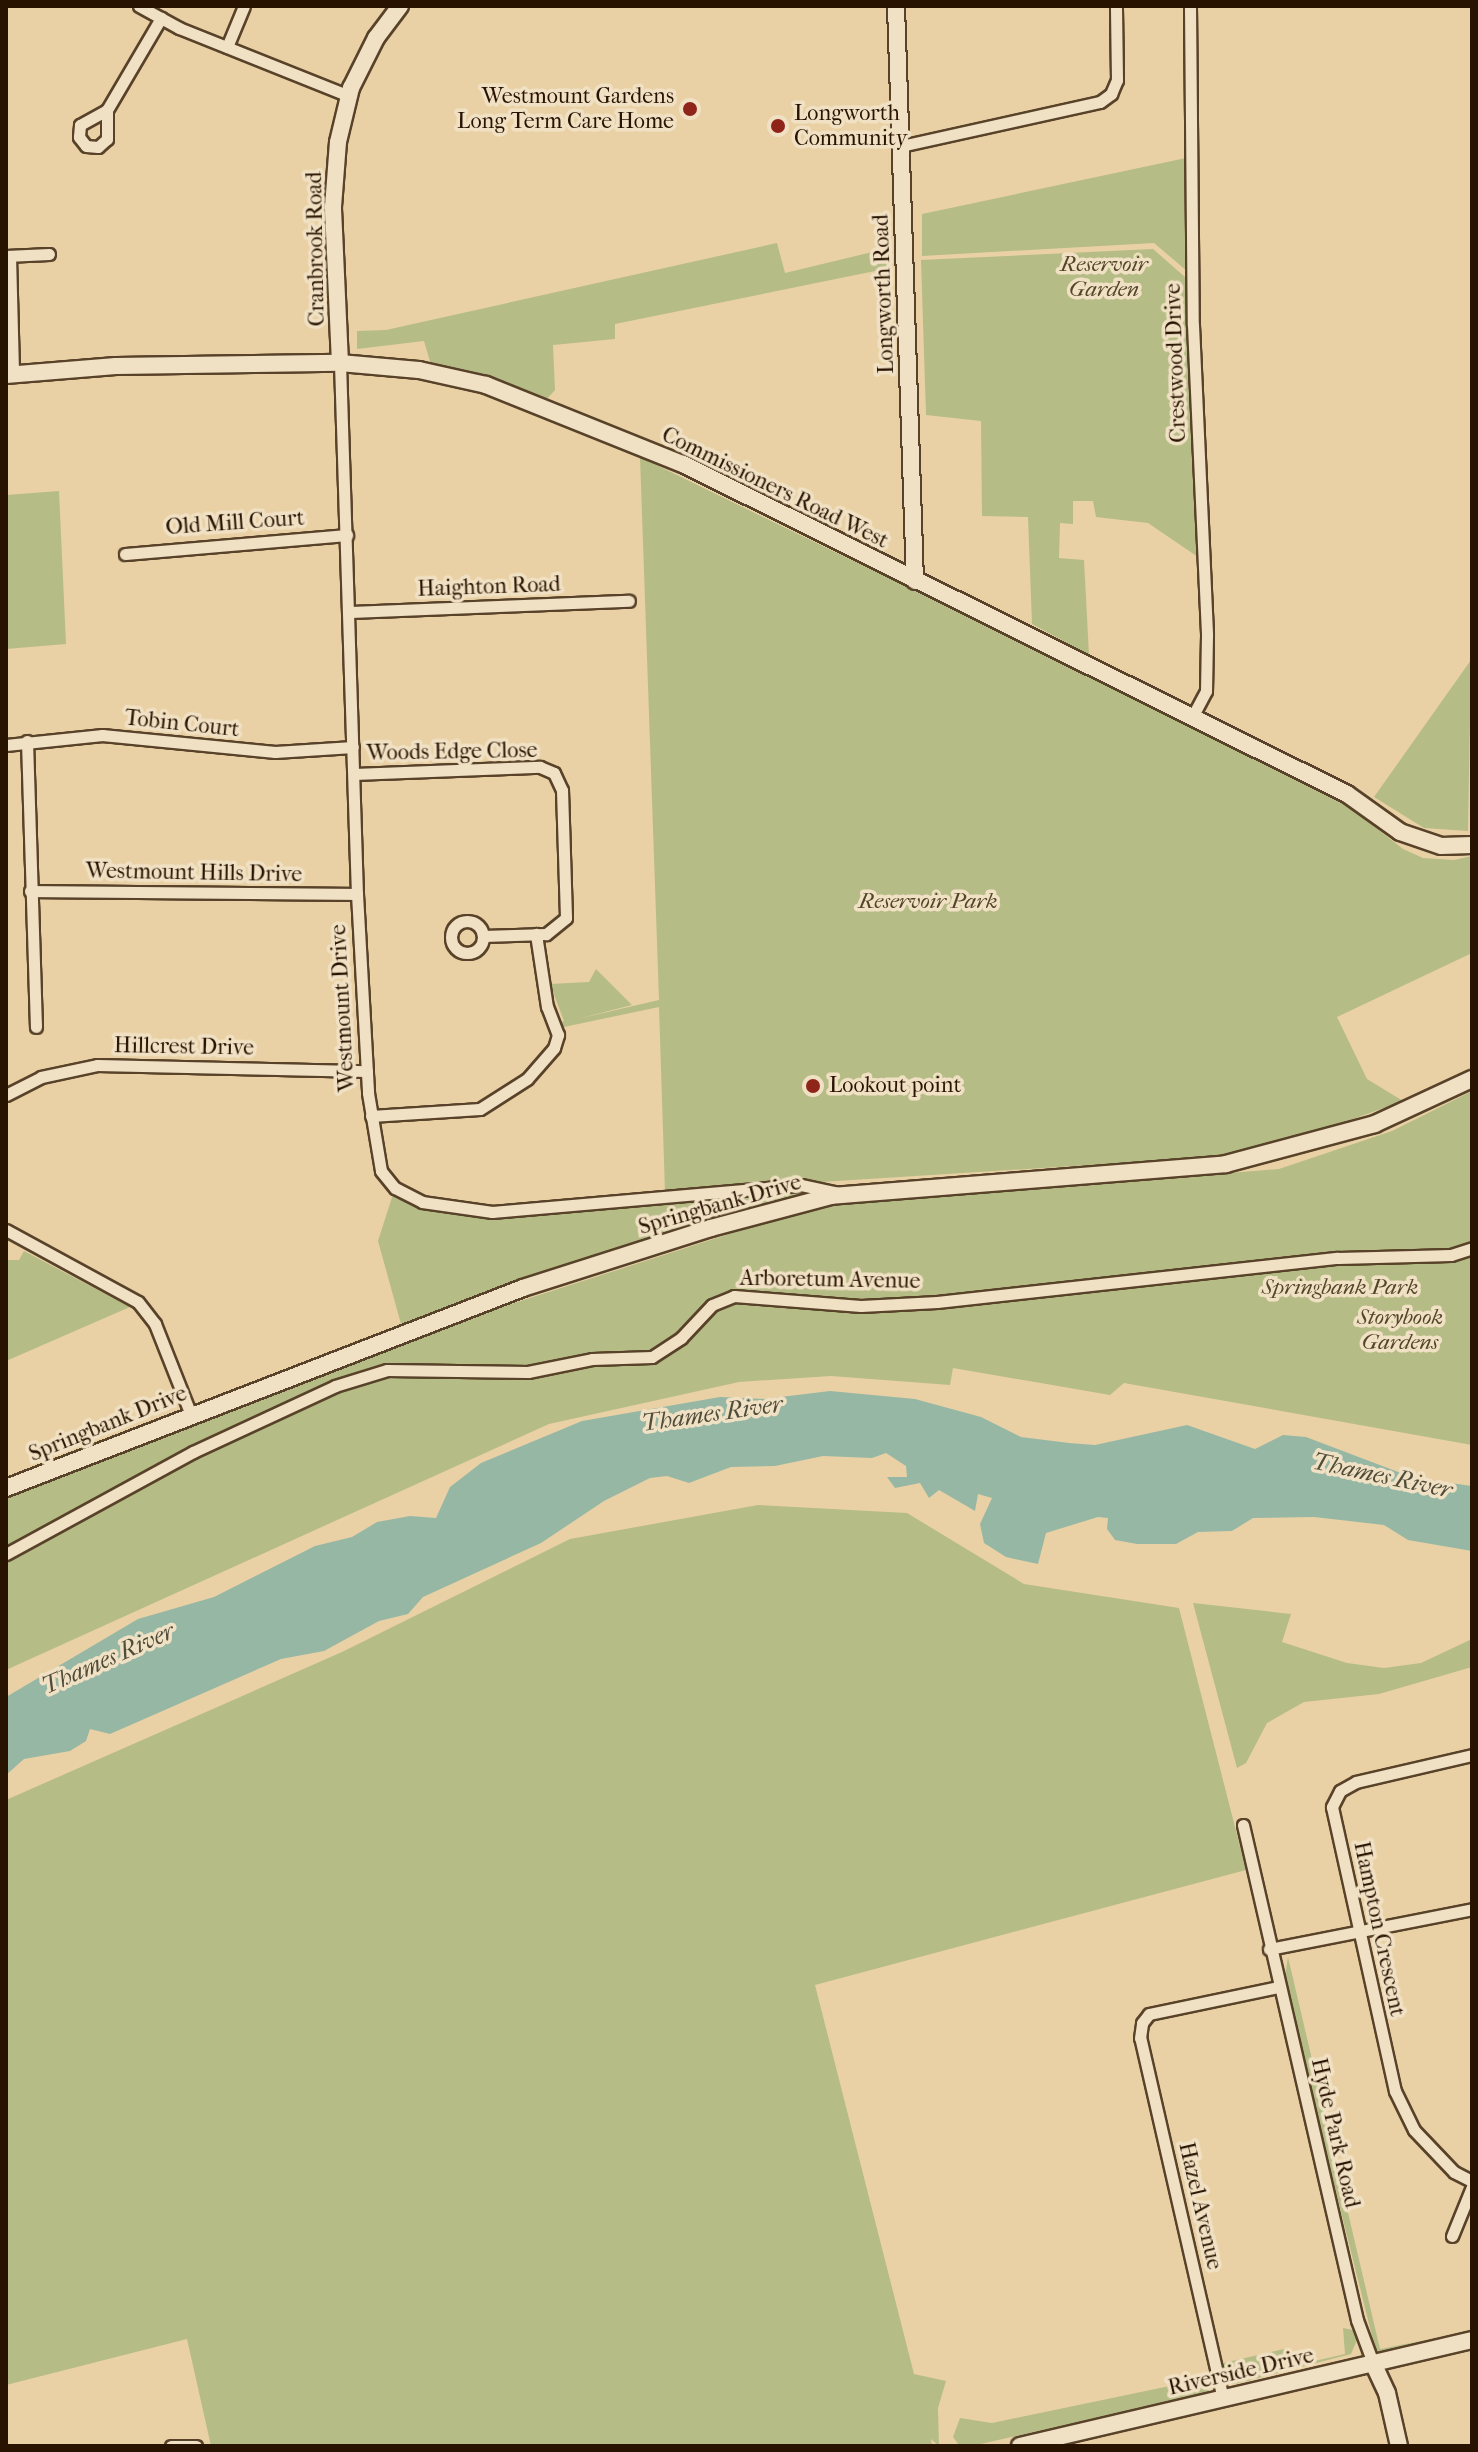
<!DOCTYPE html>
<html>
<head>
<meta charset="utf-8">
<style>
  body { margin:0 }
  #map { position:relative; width:1478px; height:2452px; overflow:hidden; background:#e9d1a5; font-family:"IM FELL French Canon",serif }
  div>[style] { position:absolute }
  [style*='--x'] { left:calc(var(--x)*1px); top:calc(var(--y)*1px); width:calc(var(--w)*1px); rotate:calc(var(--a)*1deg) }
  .green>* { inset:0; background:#b6bc86 }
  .water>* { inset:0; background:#97b7a5 }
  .roads { filter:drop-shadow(2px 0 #584229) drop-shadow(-2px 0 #584229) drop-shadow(0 2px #584229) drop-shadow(0 -2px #584229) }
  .street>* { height:11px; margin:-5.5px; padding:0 5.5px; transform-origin:5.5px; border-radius:5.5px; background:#f1e1c4 }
  .street>.ring { margin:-5.5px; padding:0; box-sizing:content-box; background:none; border:11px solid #f1e1c4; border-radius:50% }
  .secondary>* { height:16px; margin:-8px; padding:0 8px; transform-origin:8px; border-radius:8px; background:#f1e1c4 }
  .dots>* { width:22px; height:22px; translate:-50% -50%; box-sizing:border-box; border:4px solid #f1e1c4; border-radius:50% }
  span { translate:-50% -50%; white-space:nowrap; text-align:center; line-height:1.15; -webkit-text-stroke:7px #f1e1c4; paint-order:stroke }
  .poi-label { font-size:22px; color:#281200 }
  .right { translate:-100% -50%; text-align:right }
  .left { translate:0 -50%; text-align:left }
  .street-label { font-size:22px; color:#281200 }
  .park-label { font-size:22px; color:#534528; font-style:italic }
  .water-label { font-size:24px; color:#4f4c3a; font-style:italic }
  .frame { position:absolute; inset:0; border:8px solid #281200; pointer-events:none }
</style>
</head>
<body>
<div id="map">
  <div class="green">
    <div style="clip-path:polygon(1186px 158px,1187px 271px,1154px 243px,922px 256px,922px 214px)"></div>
    <div style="clip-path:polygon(777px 243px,785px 273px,889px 248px,890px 268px,615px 324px,615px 339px,553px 345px,555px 390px,546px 400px,431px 365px,424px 341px,357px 349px,357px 331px,386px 330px)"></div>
    <div style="clip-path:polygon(1153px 249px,1185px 277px,1198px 557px,1148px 523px,1096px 517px,1093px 501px,1073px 501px,1073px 524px,1060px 523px,1059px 558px,1084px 560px,1089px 655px,1032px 624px,1028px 517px,982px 516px,981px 421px,926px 415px,921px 260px)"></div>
    <div style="clip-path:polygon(640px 457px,1332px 794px,1403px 849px,1423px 858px,1454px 860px,1472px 856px,1472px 953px,1337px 1017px,1367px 1079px,1403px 1101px,1295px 1140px,1232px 1156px,665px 1192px,659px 1007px,559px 1028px,558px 1023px,564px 1021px,550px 984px,589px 982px,596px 969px,632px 1005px,577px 1019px,659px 1000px)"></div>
    <div style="clip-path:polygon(59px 491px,66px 644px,6px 649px,6px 495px)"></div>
    <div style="clip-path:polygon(1471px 660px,1468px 831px,1424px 828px,1374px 797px)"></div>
    <div style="clip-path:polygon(1472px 1091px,1472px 1445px,1124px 1383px,1110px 1395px,953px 1368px,950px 1385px,831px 1376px,739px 1382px,549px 1424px,6px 1670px,6px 1498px,412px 1336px,813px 1207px,1279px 1169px,1392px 1131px)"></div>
    <div style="clip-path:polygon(800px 1191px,806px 1193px,544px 1274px,401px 1324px,378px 1241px,393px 1194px,409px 1204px,481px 1218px)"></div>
    <div style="clip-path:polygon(24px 1251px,130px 1307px,6px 1361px,6px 1260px,19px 1260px)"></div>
    <div style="clip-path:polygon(758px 1505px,907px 1513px,1024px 1584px,1179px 1608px,1246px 1870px,815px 1985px,914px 2374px,946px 2381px,938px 2408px,939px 2446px,931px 2439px,932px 2446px,211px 2446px,187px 2339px,6px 2385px,6px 1800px,342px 1652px,570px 1539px)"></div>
    <div style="clip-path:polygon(1193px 1603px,1291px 1614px,1282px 1642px,1347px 1663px,1384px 1668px,1421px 1663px,1472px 1639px,1472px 1667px,1379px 1694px,1304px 1702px,1267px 1723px,1246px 1763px,1237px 1768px)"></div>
    <div style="clip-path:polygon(1288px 1957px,1380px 2349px,1472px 2331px,1381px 2353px,1375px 2348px,1284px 1983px)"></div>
    <div style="clip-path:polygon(1343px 2328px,1353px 2330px,1357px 2340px,1351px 2354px,1235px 2384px,1227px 2383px,1219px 2364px,1284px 2349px,1289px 2367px,1345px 2354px)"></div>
    <div style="clip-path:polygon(1213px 2377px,1208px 2392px,972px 2446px,959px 2445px,953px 2437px,960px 2418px,992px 2423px)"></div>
  </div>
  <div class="water">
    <div style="clip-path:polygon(830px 1391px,915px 1399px,981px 1417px,1021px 1437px,1069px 1443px,1095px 1445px,1187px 1425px,1255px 1449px,1283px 1435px,1306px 1437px,1414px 1478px,1472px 1486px,1472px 1551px,1408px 1540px,1384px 1525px,1314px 1517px,1253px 1518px,1232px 1531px,1198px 1532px,1176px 1544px,1137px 1544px,1115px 1540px,1107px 1529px,1108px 1518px,1098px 1517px,1046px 1533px,1038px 1564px,1006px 1557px,984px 1543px,980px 1524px,992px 1498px,978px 1494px,975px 1511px,939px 1490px,929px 1498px,920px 1483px,895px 1488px,887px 1477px,907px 1477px,906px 1466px,886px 1453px,872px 1458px,823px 1456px,775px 1466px,731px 1467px,689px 1483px,667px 1476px,650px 1478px,604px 1501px,541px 1543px,423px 1597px,408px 1614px,379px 1621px,324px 1651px,281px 1659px,110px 1734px,90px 1729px,86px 1741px,70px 1751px,24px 1759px,6px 1775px,6px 1697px,138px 1619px,214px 1597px,315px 1546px,352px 1537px,377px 1522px,410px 1516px,436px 1518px,450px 1487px,481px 1463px,582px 1421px,720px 1397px,764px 1399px)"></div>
  </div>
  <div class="roads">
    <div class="street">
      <div style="--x:139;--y:6;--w:46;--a:28.8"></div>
      <div style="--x:179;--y:28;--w:183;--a:21.8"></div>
      <div style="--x:1190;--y:6;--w:319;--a:89.5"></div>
      <div style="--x:1193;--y:325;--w:310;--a:87.4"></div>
      <div style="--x:1207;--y:635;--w:56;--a:91"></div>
      <div style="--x:1206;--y:691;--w:27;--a:118"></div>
      <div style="--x:227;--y:47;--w:44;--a:-67.5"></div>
      <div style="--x:107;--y:110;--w:31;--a:151"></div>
      <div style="--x:80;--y:125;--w:12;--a:95"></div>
      <div style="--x:79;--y:137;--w:11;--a:52"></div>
      <div style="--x:86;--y:146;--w:12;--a:5"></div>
      <div style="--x:98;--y:147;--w:12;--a:-42"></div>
      <div style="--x:107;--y:139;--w:29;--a:-90"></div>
      <div style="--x:107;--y:110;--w:107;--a:-59.6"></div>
      <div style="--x:901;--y:146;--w:204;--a:-12.5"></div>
      <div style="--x:1100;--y:102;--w:14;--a:-36"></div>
      <div style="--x:1111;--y:94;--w:15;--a:-67"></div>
      <div style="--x:1117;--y:80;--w:74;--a:-90.8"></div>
      <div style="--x:6;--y:256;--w:43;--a:-2.7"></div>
      <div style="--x:10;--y:256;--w:118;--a:88.5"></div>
      <div style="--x:340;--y:363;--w:531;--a:88.17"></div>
      <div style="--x:357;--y:894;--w:199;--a:86.8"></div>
      <div style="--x:368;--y:1093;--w:79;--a:80.5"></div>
      <div style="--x:381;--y:1171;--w:22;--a:51"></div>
      <div style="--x:395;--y:1188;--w:30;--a:27"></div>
      <div style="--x:422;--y:1202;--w:71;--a:8.1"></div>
      <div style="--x:492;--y:1212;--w:310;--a:-5"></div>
      <div style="--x:801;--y:1185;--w:38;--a:12"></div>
      <div style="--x:125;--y:554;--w:223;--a:-4.9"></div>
      <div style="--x:350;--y:612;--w:279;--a:-2.3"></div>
      <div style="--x:27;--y:741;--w:286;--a:88.2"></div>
      <div style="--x:6;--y:745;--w:97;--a:-5.9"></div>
      <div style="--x:102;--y:735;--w:174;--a:5.6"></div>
      <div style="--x:275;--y:752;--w:78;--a:-3.7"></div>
      <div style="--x:354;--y:774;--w:186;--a:-2.2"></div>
      <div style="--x:540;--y:767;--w:15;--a:23"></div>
      <div style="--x:554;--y:773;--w:19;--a:65"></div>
      <div style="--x:562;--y:790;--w:128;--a:88.2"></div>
      <div style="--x:566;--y:918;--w:26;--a:141"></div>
      <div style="--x:546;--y:934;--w:63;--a:178.2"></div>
      <div style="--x:30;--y:891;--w:327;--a:0.5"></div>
      <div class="ring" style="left:451px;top:921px;width:21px;height:21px"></div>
      <div style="--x:6;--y:1095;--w:39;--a:-27"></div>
      <div style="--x:41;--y:1077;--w:57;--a:-12.1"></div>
      <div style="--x:97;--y:1065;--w:270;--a:1.3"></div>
      <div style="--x:371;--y:1116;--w:109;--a:-3.7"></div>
      <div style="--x:480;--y:1109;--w:56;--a:-32.6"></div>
      <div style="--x:527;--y:1079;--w:41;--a:-48.9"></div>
      <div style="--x:554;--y:1048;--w:14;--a:-73"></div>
      <div style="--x:558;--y:1035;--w:30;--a:-111"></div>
      <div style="--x:547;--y:1007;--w:74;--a:-98.6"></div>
      <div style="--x:6;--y:1230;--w:150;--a:28.6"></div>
      <div style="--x:138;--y:1302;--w:28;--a:52"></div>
      <div style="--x:155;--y:1324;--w:98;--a:68.4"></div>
      <div style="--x:6;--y:1554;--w:213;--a:-28.6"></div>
      <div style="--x:193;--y:1452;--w:157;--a:-24.9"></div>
      <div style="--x:335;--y:1386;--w:54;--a:-17.1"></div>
      <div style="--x:387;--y:1370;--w:141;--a:0.8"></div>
      <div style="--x:528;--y:1372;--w:65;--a:-11.5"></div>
      <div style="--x:592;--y:1359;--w:60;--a:-1.9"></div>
      <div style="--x:652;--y:1357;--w:35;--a:-33"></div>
      <div style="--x:681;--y:1338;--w:45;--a:-46.8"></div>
      <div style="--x:712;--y:1305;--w:24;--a:-22"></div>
      <div style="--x:734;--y:1296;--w:127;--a:4.5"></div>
      <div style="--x:861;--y:1306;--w:76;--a:-3"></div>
      <div style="--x:937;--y:1302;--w:403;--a:-6.3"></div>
      <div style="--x:1338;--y:1258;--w:113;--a:-1.5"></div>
      <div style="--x:1451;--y:1255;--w:22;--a:-18"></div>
      <div style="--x:1472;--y:1755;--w:119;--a:166.9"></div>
      <div style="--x:1356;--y:1782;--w:18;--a:151"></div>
      <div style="--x:1340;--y:1791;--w:18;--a:117"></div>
      <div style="--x:1332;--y:1807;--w:291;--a:77.5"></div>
      <div style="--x:1395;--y:2091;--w:43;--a:64"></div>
      <div style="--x:1414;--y:2130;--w:58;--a:46.4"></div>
      <div style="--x:1454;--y:2172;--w:20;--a:27"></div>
      <div style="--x:1243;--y:1825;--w:508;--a:77.03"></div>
      <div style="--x:1357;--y:2320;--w:46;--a:69.6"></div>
      <div style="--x:1269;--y:1949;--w:207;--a:-11.1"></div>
      <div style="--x:1452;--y:2236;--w:53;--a:-67.8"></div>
      <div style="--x:1223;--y:2399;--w:370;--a:-102.9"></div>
      <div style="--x:1140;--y:2038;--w:15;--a:-82"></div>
      <div style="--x:1142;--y:2023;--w:11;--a:-52"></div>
      <div style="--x:1149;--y:2014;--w:132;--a:-11.8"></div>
      <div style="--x:171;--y:2446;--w:25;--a:0"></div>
    </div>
    <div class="secondary">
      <div style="--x:896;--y:6;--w:575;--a:88.11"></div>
      <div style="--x:340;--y:363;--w:156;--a:-92.6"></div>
      <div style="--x:333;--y:207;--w:65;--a:-85.6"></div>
      <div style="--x:338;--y:142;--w:56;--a:-76.5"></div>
      <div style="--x:351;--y:88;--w:56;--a:-63.4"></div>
      <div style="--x:376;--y:38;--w:40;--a:-53"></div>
      <div style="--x:6;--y:375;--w:110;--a:-4.7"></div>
      <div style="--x:116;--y:366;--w:224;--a:-0.8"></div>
      <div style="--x:340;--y:363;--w:79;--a:5.1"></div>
      <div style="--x:419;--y:370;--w:69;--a:12.6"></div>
      <div style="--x:486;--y:385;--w:212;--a:21.9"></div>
      <div style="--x:683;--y:464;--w:741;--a:26.43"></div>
      <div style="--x:1347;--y:794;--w:65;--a:35.6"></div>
      <div style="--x:1400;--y:832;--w:43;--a:18.9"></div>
      <div style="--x:1441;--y:846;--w:31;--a:-2"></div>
      <div style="--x:6;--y:1488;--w:554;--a:-21.15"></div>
      <div style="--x:523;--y:1288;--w:197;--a:-17.7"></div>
      <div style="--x:711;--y:1228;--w:124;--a:-14.9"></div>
      <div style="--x:831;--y:1196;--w:396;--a:-4.6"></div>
      <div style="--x:1226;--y:1164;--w:154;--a:-15"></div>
      <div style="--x:1375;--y:1124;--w:107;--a:-24.9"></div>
      <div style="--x:1373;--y:2363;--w:33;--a:65"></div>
      <div style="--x:1387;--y:2393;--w:54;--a:77.2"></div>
      <div style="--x:1020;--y:2446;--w:464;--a:-13.2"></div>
    </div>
  </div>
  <div class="dots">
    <div style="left:690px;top:109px;background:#8f2418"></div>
    <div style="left:778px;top:126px;background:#8f2418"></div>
    <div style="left:813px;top:1086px;background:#8f2418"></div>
  </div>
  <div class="poi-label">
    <span class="right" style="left:674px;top:109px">Westmount Gardens<br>Long Term Care Home</span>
    <span class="left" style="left:794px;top:126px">Longworth<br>Community</span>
    <span class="left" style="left:829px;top:1086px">Lookout point</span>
  </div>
  <div class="street-label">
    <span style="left:316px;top:249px;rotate:-91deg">Cranbrook Road</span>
    <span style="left:884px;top:294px;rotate:-92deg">Longworth Road</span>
    <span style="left:1176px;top:363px;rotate:-92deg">Crestwood Drive</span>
    <span style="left:775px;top:488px;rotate:26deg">Commissioners Road West</span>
    <span style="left:235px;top:523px;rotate:-4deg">Old Mill Court</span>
    <span style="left:489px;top:587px;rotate:-2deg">Haighton Road</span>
    <span style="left:182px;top:724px;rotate:6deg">Tobin Court</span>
    <span style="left:452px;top:752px;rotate:-1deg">Woods Edge Close</span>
    <span style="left:194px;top:873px;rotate:1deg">Westmount Hills Drive</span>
    <span style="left:343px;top:1008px;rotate:-93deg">Westmount Drive</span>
    <span style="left:184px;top:1047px;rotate:1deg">Hillcrest Drive</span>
    <span style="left:720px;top:1205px;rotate:-16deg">Springbank Drive</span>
    <span style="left:830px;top:1280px;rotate:1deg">Arboretum Avenue</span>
    <span style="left:108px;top:1424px;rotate:-22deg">Springbank Drive</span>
    <span style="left:1379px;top:1929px;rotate:78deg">Hampton Crescent</span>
    <span style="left:1335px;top:2133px;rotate:77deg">Hyde Park Road</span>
    <span style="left:1200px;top:2206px;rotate:77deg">Hazel Avenue</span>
    <span style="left:1241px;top:2372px;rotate:-13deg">Riverside Drive</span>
  </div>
  <div class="park-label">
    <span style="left:1104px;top:277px">Reservoir<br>Garden</span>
    <span style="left:928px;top:902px">Reservoir Park</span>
    <span style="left:1340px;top:1288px">Springbank Park</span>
    <span style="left:1400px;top:1330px">Storybook<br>Gardens</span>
  </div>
  <div class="water-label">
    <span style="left:712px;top:1414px;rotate:-8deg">Thames River</span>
    <span style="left:1382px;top:1476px;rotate:12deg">Thames River</span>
    <span style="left:108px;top:1659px;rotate:-24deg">Thames River</span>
  </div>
  <div class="frame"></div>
</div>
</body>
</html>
